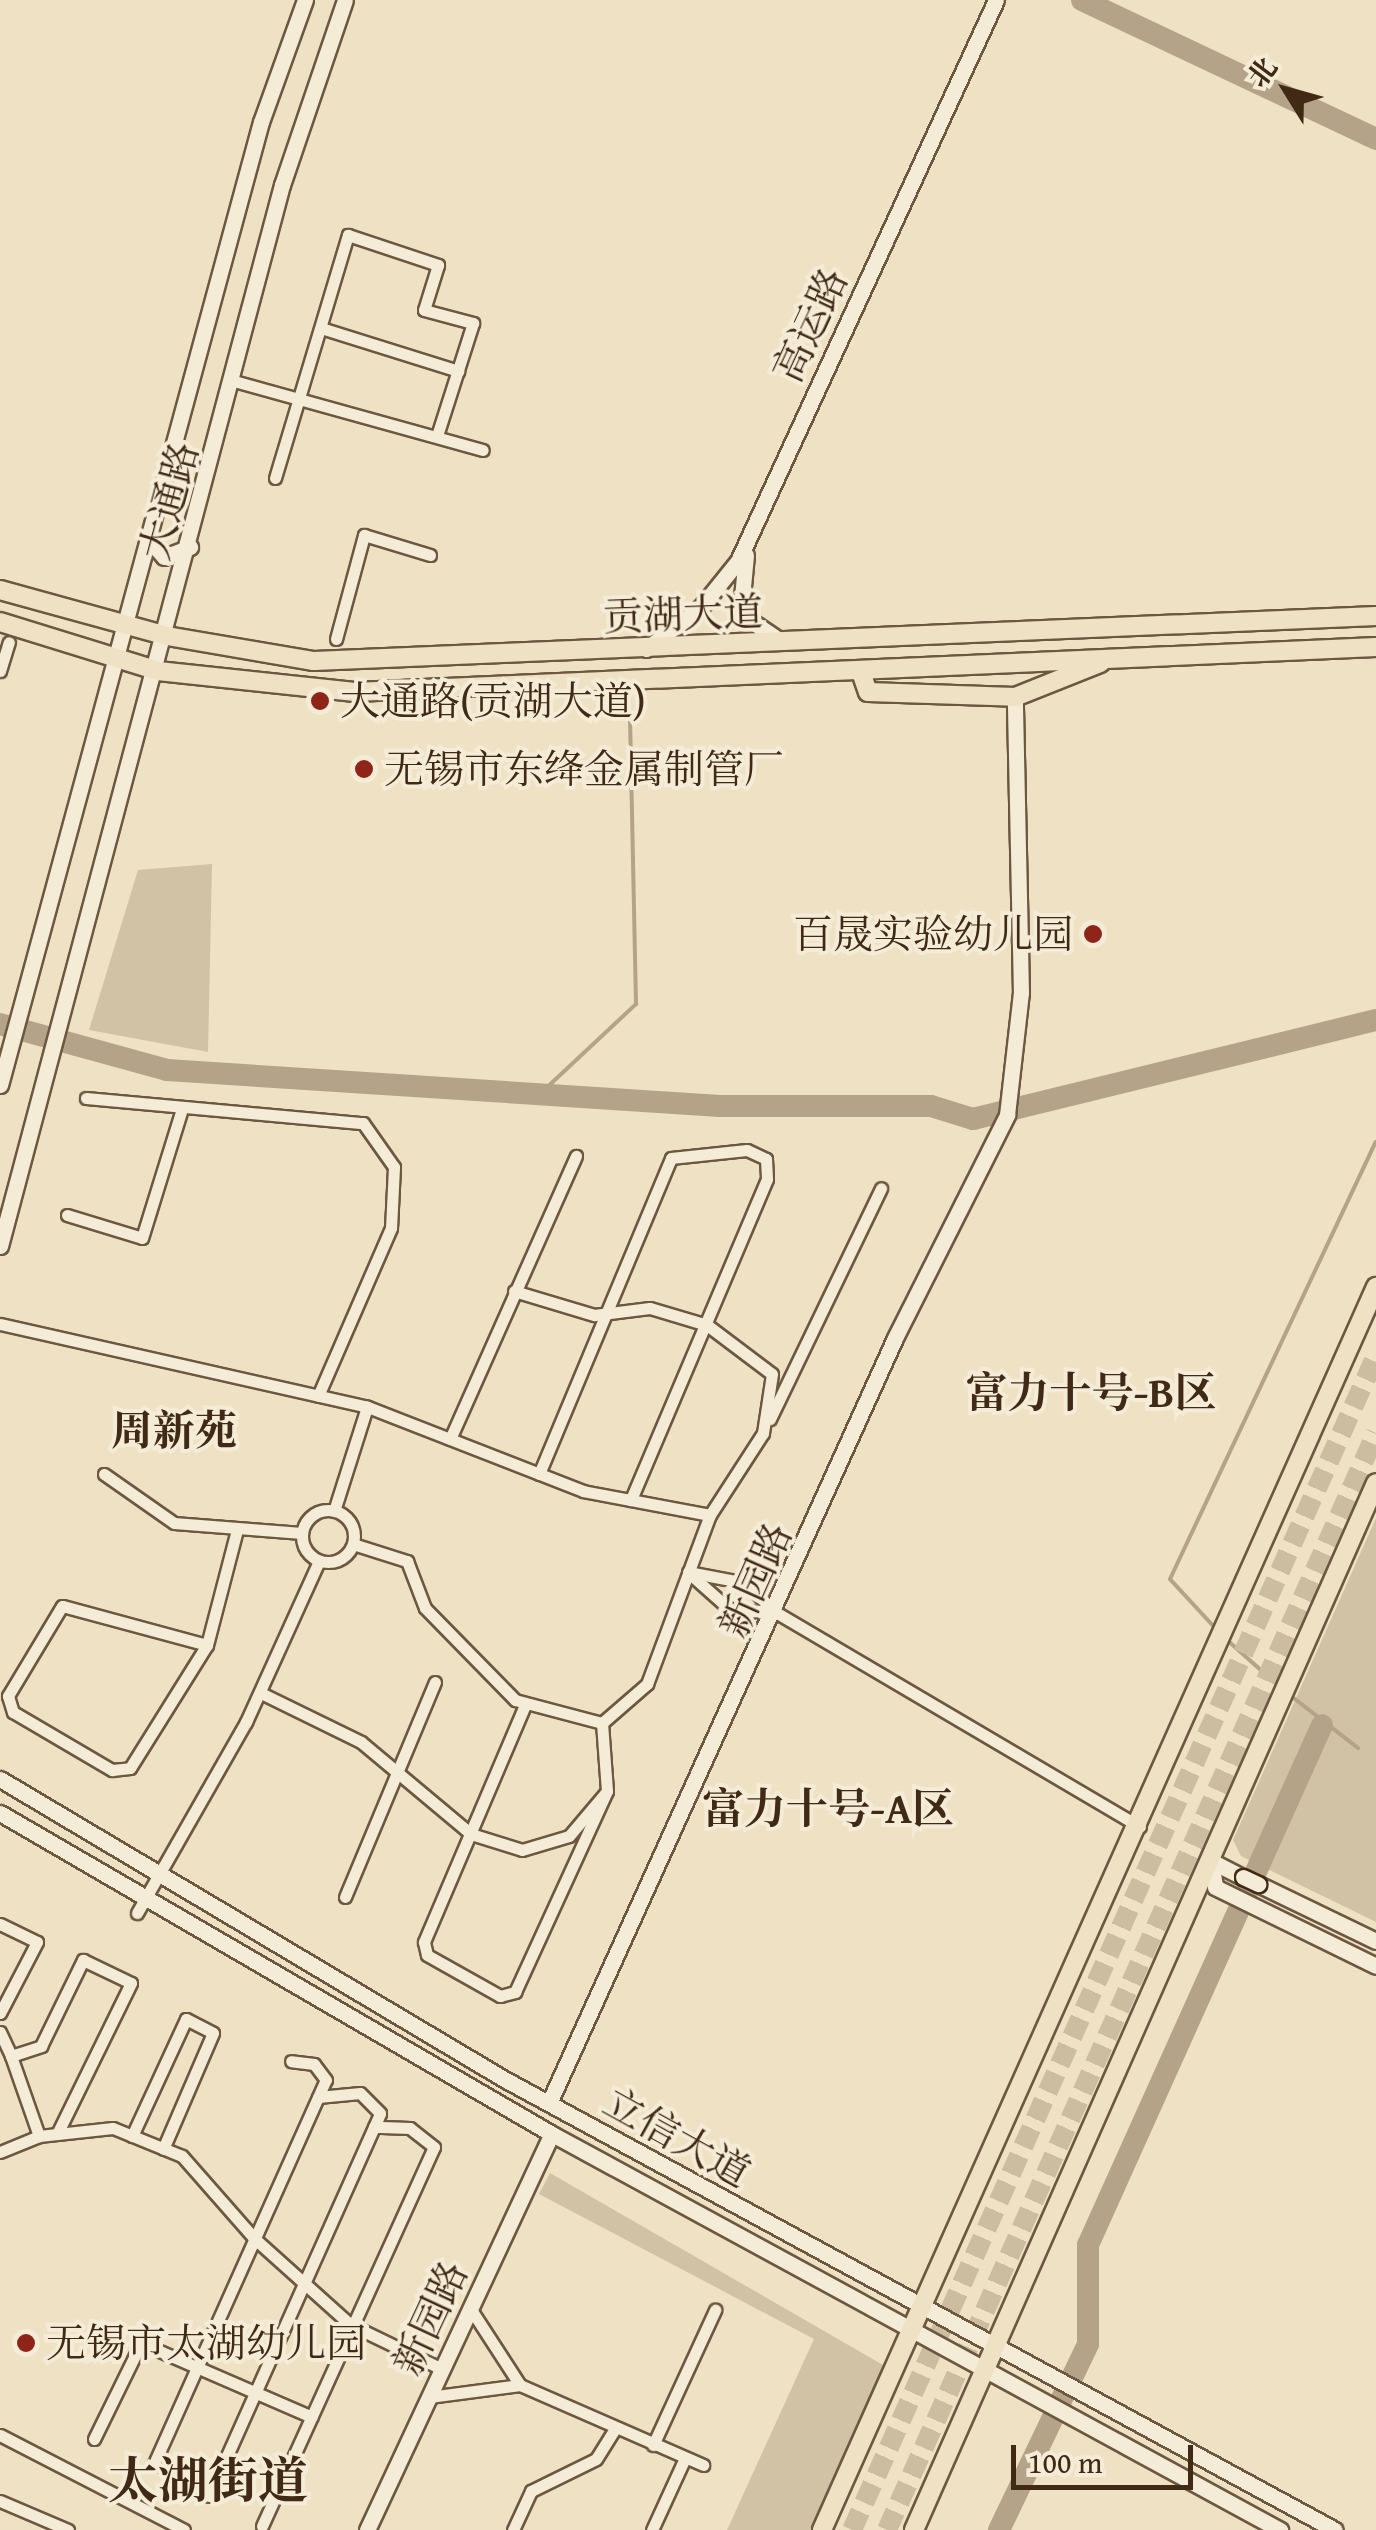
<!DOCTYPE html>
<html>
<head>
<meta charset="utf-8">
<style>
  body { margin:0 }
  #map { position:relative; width:1376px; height:2530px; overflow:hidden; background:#efe1c3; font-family:"Gentium Book Plus","Noto Serif SC",serif }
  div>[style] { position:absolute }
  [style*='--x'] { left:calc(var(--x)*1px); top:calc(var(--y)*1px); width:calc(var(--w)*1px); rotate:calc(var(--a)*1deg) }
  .green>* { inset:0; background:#d1c2a6 }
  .stream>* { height:4px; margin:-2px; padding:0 2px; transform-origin:2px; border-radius:2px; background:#b4a388 }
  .river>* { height:22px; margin:-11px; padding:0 11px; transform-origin:11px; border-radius:11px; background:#b4a388 }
  .highway-tunnel>* { height:20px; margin-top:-10px; transform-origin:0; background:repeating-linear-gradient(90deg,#ccbca0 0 20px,transparent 0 30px) }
  .roads { filter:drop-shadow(2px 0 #6c5841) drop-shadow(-2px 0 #6c5841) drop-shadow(0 2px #6c5841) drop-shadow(0 -2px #6c5841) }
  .street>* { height:11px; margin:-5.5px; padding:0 5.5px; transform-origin:5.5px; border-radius:5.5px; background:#f5ecd8 }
  .street>.ring { margin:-5.5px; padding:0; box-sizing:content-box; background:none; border:11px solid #f5ecd8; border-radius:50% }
  .secondary>* { height:15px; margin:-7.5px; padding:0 7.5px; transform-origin:7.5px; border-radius:7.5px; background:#f5ecd8 }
  .primary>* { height:18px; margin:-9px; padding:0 9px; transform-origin:9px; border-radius:9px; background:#efe1c3 }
  .bridges { filter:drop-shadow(2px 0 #402a16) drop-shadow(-2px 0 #402a16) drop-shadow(0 2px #402a16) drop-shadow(0 -2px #402a16) }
  .secondary-bridge>* { height:15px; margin:-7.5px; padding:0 7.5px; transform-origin:7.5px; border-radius:7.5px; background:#f5ecd8 }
  .dots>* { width:28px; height:28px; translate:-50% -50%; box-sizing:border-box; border:5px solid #f5ecd8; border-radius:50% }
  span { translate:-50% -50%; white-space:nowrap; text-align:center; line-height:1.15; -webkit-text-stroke:8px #f5ecd8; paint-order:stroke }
  .street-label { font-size:40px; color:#402a16 }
  .poi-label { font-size:40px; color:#402a16 }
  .left { translate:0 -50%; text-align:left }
  .right { translate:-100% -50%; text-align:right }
  .neighbourhood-label { font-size:42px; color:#402a16; font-weight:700 }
  .district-label { font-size:50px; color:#402a16; font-weight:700 }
  .north { position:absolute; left:1236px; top:40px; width:100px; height:100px; -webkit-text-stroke:8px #f5ecd8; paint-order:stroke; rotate:307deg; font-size:28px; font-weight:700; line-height:40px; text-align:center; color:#402a16 }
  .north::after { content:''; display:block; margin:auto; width:35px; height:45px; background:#402a16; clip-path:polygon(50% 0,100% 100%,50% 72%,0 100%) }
  .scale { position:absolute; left:1011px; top:2445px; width:182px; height:45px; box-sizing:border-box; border:5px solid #402a16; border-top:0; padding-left:12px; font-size:30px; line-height:35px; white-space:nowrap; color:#402a16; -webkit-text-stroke:8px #f5ecd8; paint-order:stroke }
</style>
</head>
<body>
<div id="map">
  <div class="green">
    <div style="clip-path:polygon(212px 864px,208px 1052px,89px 1030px,138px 870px)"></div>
    <div style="clip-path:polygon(1376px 1518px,1376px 1922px,1241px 1856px,1233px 1840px)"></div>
    <div style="clip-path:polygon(550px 2173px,890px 2369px,817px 2530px,727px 2530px,814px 2339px,539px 2194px)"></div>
  </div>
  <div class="stream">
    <div style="--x:542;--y:1092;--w:129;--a:-43.1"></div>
    <div style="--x:636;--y:1004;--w:285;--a:-91.2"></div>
    <div style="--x:1217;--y:1630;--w:69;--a:-132.7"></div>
    <div style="--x:1170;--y:1579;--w:483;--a:-64.8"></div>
    <div style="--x:1227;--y:1640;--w:71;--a:41.6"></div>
    <div style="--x:1291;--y:1696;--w:85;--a:37.8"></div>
  </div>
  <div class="river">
    <div style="--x:1082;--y:0;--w:325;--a:25.3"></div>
    <div style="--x:0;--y:1024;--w:173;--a:15.4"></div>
    <div style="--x:167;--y:1070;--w:554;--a:3.72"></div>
    <div style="--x:720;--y:1106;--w:211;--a:0"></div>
    <div style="--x:931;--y:1106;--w:44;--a:17.2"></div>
    <div style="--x:973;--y:1119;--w:415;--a:-13.8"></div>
    <div style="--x:999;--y:2530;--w:206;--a:-64.4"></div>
    <div style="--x:1088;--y:2344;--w:99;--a:-90"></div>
    <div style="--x:1088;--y:2245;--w:570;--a:-65.77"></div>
  </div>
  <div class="highway-tunnel">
    <div style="--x:852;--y:2530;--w:1286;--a:-65.95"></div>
    <div style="--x:887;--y:2530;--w:1201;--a:-65.97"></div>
  </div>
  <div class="roads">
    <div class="street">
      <div style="--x:321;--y:328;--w:144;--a:17.4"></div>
      <div style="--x:234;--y:381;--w:258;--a:15.5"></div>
      <div style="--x:275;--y:478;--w:254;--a:-73.3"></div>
      <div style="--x:348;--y:235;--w:95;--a:18.4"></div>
      <div style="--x:438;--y:265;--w:47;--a:107.3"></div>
      <div style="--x:424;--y:310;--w:51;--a:14.9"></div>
      <div style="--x:473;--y:323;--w:119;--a:107.7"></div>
      <div style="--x:336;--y:639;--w:108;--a:-74.9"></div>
      <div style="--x:364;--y:535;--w:69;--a:16.9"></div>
      <div style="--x:0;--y:671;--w:30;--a:-73"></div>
      <div style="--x:86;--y:1098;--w:278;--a:5.2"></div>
      <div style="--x:363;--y:1123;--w:54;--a:54.8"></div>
      <div style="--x:394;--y:1167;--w:61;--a:92.8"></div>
      <div style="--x:391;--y:1228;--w:183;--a:113.5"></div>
      <div style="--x:67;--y:1215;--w:78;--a:17"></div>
      <div style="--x:142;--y:1238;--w:132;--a:-72.8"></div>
      <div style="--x:514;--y:1291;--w:84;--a:16.7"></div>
      <div style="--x:594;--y:1315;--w:56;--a:-7.1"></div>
      <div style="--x:650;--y:1308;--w:59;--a:16.6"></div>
      <div style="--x:707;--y:1325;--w:81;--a:37"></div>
      <div style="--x:772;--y:1374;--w:60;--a:98.7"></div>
      <div style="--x:763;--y:1433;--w:98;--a:122.9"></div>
      <div style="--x:0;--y:1324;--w:376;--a:12.7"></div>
      <div style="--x:367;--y:1407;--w:109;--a:107.6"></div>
      <div style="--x:770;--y:1419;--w:256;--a:-64.3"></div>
      <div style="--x:450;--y:1439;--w:310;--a:-66"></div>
      <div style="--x:104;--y:1474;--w:85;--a:35"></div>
      <div style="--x:174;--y:1523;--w:128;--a:4.5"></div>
      <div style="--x:539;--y:1474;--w:342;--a:-67.3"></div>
      <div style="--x:671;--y:1158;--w:76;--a:-6"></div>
      <div style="--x:747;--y:1150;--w:21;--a:25"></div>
      <div style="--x:766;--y:1159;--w:20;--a:87"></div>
      <div style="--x:767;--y:1179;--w:349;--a:113"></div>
      <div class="ring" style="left:302px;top:1510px;width:41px;height:41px"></div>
      <div style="--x:353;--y:1544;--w:57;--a:17.5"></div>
      <div style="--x:407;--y:1561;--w:50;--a:69"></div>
      <div style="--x:425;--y:1608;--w:129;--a:45.6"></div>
      <div style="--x:515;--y:1700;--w:90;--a:14.8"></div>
      <div style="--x:602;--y:1723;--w:60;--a:-40.9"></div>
      <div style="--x:647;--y:1684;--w:180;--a:-69.6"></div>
      <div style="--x:710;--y:1515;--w:129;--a:-169.3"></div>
      <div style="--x:583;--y:1491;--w:232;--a:-158.7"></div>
      <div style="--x:688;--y:1572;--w:60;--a:10.6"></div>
      <div style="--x:747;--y:1583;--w:37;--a:47"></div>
      <div style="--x:772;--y:1610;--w:427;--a:30.5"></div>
      <div style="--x:691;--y:1575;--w:57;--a:41.5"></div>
      <div style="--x:734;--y:1613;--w:38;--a:-5"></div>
      <div style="--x:207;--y:1645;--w:150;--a:-164.9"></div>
      <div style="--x:62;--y:1606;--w:105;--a:121"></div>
      <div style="--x:8;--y:1696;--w:17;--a:73"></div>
      <div style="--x:13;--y:1712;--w:115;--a:30.4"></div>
      <div style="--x:112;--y:1770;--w:18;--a:-6"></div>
      <div style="--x:130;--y:1768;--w:145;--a:-58"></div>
      <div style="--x:207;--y:1645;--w:115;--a:-75.4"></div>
      <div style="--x:261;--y:1693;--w:111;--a:26.1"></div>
      <div style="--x:361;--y:1742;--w:143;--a:39.9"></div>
      <div style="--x:471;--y:1834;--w:53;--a:17.4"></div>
      <div style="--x:522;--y:1850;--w:49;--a:-16.6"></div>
      <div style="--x:569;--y:1836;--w:59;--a:-49.8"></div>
      <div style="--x:607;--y:1791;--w:68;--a:-94.2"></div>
      <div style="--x:525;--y:1705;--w:258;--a:113.1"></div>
      <div style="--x:424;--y:1942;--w:13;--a:77"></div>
      <div style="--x:427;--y:1955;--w:84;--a:29.3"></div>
      <div style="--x:500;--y:1996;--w:16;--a:-15"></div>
      <div style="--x:515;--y:1992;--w:221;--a:-65.4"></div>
      <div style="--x:345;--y:1897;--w:233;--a:-67.3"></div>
      <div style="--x:137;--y:1913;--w:220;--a:-60.3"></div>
      <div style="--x:246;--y:1722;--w:177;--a:-65.6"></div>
      <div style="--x:0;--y:1924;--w:41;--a:25.9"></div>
      <div style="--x:37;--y:1942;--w:80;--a:117.5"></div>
      <div style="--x:0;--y:2032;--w:26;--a:65"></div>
      <div style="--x:11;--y:2056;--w:32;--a:-18"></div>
      <div style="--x:41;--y:2046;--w:96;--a:-64"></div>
      <div style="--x:83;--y:1960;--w:53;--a:25.6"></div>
      <div style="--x:131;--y:1983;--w:168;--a:116.1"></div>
      <div style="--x:11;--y:2056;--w:85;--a:70.7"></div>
      <div style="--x:132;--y:2136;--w:129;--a:-65.2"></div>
      <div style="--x:186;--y:2019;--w:30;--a:27"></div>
      <div style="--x:213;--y:2033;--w:126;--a:113.3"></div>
      <div style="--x:0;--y:2152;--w:42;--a:-22.3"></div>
      <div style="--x:39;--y:2136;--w:74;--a:-6.2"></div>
      <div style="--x:113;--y:2128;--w:74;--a:22.1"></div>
      <div style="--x:182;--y:2156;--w:111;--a:48.7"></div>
      <div style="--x:255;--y:2239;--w:129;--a:41.9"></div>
      <div style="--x:351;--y:2325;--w:101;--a:25.8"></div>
      <div style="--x:470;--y:2308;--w:92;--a:57"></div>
      <div style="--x:520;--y:2385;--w:200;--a:23.6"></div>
      <div style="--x:429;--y:2397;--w:92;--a:-7.5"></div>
      <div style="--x:0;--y:2435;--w:207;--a:27.3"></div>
      <div style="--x:94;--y:2439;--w:107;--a:-63.9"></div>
      <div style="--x:141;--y:2343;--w:186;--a:23.4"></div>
      <div style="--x:653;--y:2445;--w:149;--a:-65.3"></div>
      <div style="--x:153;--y:2466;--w:423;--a:-65.9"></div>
      <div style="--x:326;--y:2080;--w:20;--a:-127"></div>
      <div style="--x:314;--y:2064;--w:23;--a:-173"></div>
      <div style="--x:209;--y:2496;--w:419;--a:-65.9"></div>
      <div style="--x:380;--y:2113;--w:28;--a:-135"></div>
      <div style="--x:360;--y:2093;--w:42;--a:174.6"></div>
      <div style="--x:0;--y:2501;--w:74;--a:23.1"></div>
      <div style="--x:262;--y:2526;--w:416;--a:-65.6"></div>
      <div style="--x:434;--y:2147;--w:31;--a:-142"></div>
      <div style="--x:410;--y:2128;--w:36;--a:-178"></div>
      <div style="--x:513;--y:2530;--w:43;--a:-65.2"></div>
      <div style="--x:531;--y:2491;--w:72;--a:-26.2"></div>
      <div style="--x:596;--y:2459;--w:36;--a:-58"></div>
      <div style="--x:652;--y:2530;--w:79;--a:-65.4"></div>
    </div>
    <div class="secondary">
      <div style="--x:147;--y:538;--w:25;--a:48"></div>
      <div style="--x:164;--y:557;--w:28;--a:-21"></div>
      <div style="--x:746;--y:555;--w:42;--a:95.4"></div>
      <div style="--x:742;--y:597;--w:26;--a:69"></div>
      <div style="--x:751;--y:621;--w:37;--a:34"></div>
      <div style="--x:646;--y:649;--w:69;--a:-37.4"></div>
      <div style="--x:701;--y:607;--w:59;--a:-51.2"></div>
      <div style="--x:738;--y:561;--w:617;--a:-65.3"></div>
      <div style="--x:0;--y:1085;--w:998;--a:-74.84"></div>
      <div style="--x:261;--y:122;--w:130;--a:-70.2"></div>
      <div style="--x:0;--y:1246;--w:1098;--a:-75.12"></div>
      <div style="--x:282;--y:185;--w:195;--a:-71.2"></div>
      <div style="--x:0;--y:1779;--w:587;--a:30.76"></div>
      <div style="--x:504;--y:2079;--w:945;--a:28.49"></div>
      <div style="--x:0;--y:1813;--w:639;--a:30.18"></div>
      <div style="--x:552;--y:2134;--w:829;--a:28.54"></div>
      <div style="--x:1211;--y:1861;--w:26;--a:81"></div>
      <div style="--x:1215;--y:1887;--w:179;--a:26.1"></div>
      <div style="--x:1211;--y:1861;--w:36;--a:27"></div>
      <div style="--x:1258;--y:1884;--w:131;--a:25.8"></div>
      <div style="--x:549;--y:2103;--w:840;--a:-65.66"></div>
      <div style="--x:895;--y:1338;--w:250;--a:-63.3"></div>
      <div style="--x:1007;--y:1115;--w:123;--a:-83.5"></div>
      <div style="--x:1021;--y:993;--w:296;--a:-91.2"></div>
      <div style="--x:367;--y:2530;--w:437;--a:-65"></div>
    </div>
    <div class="primary">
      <div style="--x:0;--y:590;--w:173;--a:15.4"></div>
      <div style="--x:167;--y:636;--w:149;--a:9.7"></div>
      <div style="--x:314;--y:661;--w:1063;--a:-2.43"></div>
      <div style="--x:0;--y:622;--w:165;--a:17.2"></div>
      <div style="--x:158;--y:671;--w:198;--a:6.1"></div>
      <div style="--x:355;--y:692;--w:1022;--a:-2.52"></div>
      <div style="--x:861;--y:672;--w:21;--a:71"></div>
      <div style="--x:868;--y:692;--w:147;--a:1.9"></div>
      <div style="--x:1015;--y:697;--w:92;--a:-21.8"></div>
      <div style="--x:822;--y:2530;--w:1361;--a:-65.98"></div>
      <div style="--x:914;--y:2530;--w:1144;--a:-66.19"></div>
    </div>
  </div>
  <div class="bridges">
    <div class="secondary-bridge">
      <div style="--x:1243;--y:1877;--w:17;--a:25"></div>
    </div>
  </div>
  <div class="dots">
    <div style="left:320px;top:701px;background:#8f2418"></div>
    <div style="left:364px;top:769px;background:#8f2418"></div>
    <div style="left:1093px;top:934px;background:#8f2418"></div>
    <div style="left:26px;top:2343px;background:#8f2418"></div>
  </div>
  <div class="street-label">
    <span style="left:810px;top:325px;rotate:-65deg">高运路</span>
    <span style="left:169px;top:501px;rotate:-75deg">大通路</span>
    <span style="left:683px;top:614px;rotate:-2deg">贡湖大道</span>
    <span style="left:755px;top:1580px;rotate:-66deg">新园路</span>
    <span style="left:677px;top:2137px;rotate:29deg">立信大道</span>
    <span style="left:430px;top:2318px;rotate:-65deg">新园路</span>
  </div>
  <div class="poi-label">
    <span class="left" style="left:340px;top:701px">大通路(贡湖大道)</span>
    <span class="left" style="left:384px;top:769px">无锡市东绛金属制管厂</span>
    <span class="right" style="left:1073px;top:934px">百晟实验幼儿园</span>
    <span class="left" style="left:46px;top:2343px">无锡市太湖幼儿园</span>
  </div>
  <div class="neighbourhood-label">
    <span style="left:1091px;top:1392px">富力十号-B区</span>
    <span style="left:174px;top:1430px">周新苑</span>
    <span style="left:828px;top:1808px">富力十号-A区</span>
  </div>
  <div class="district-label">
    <span style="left:208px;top:2480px">太湖街道</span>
  </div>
  <div class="north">北</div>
  <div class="scale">100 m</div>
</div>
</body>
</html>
